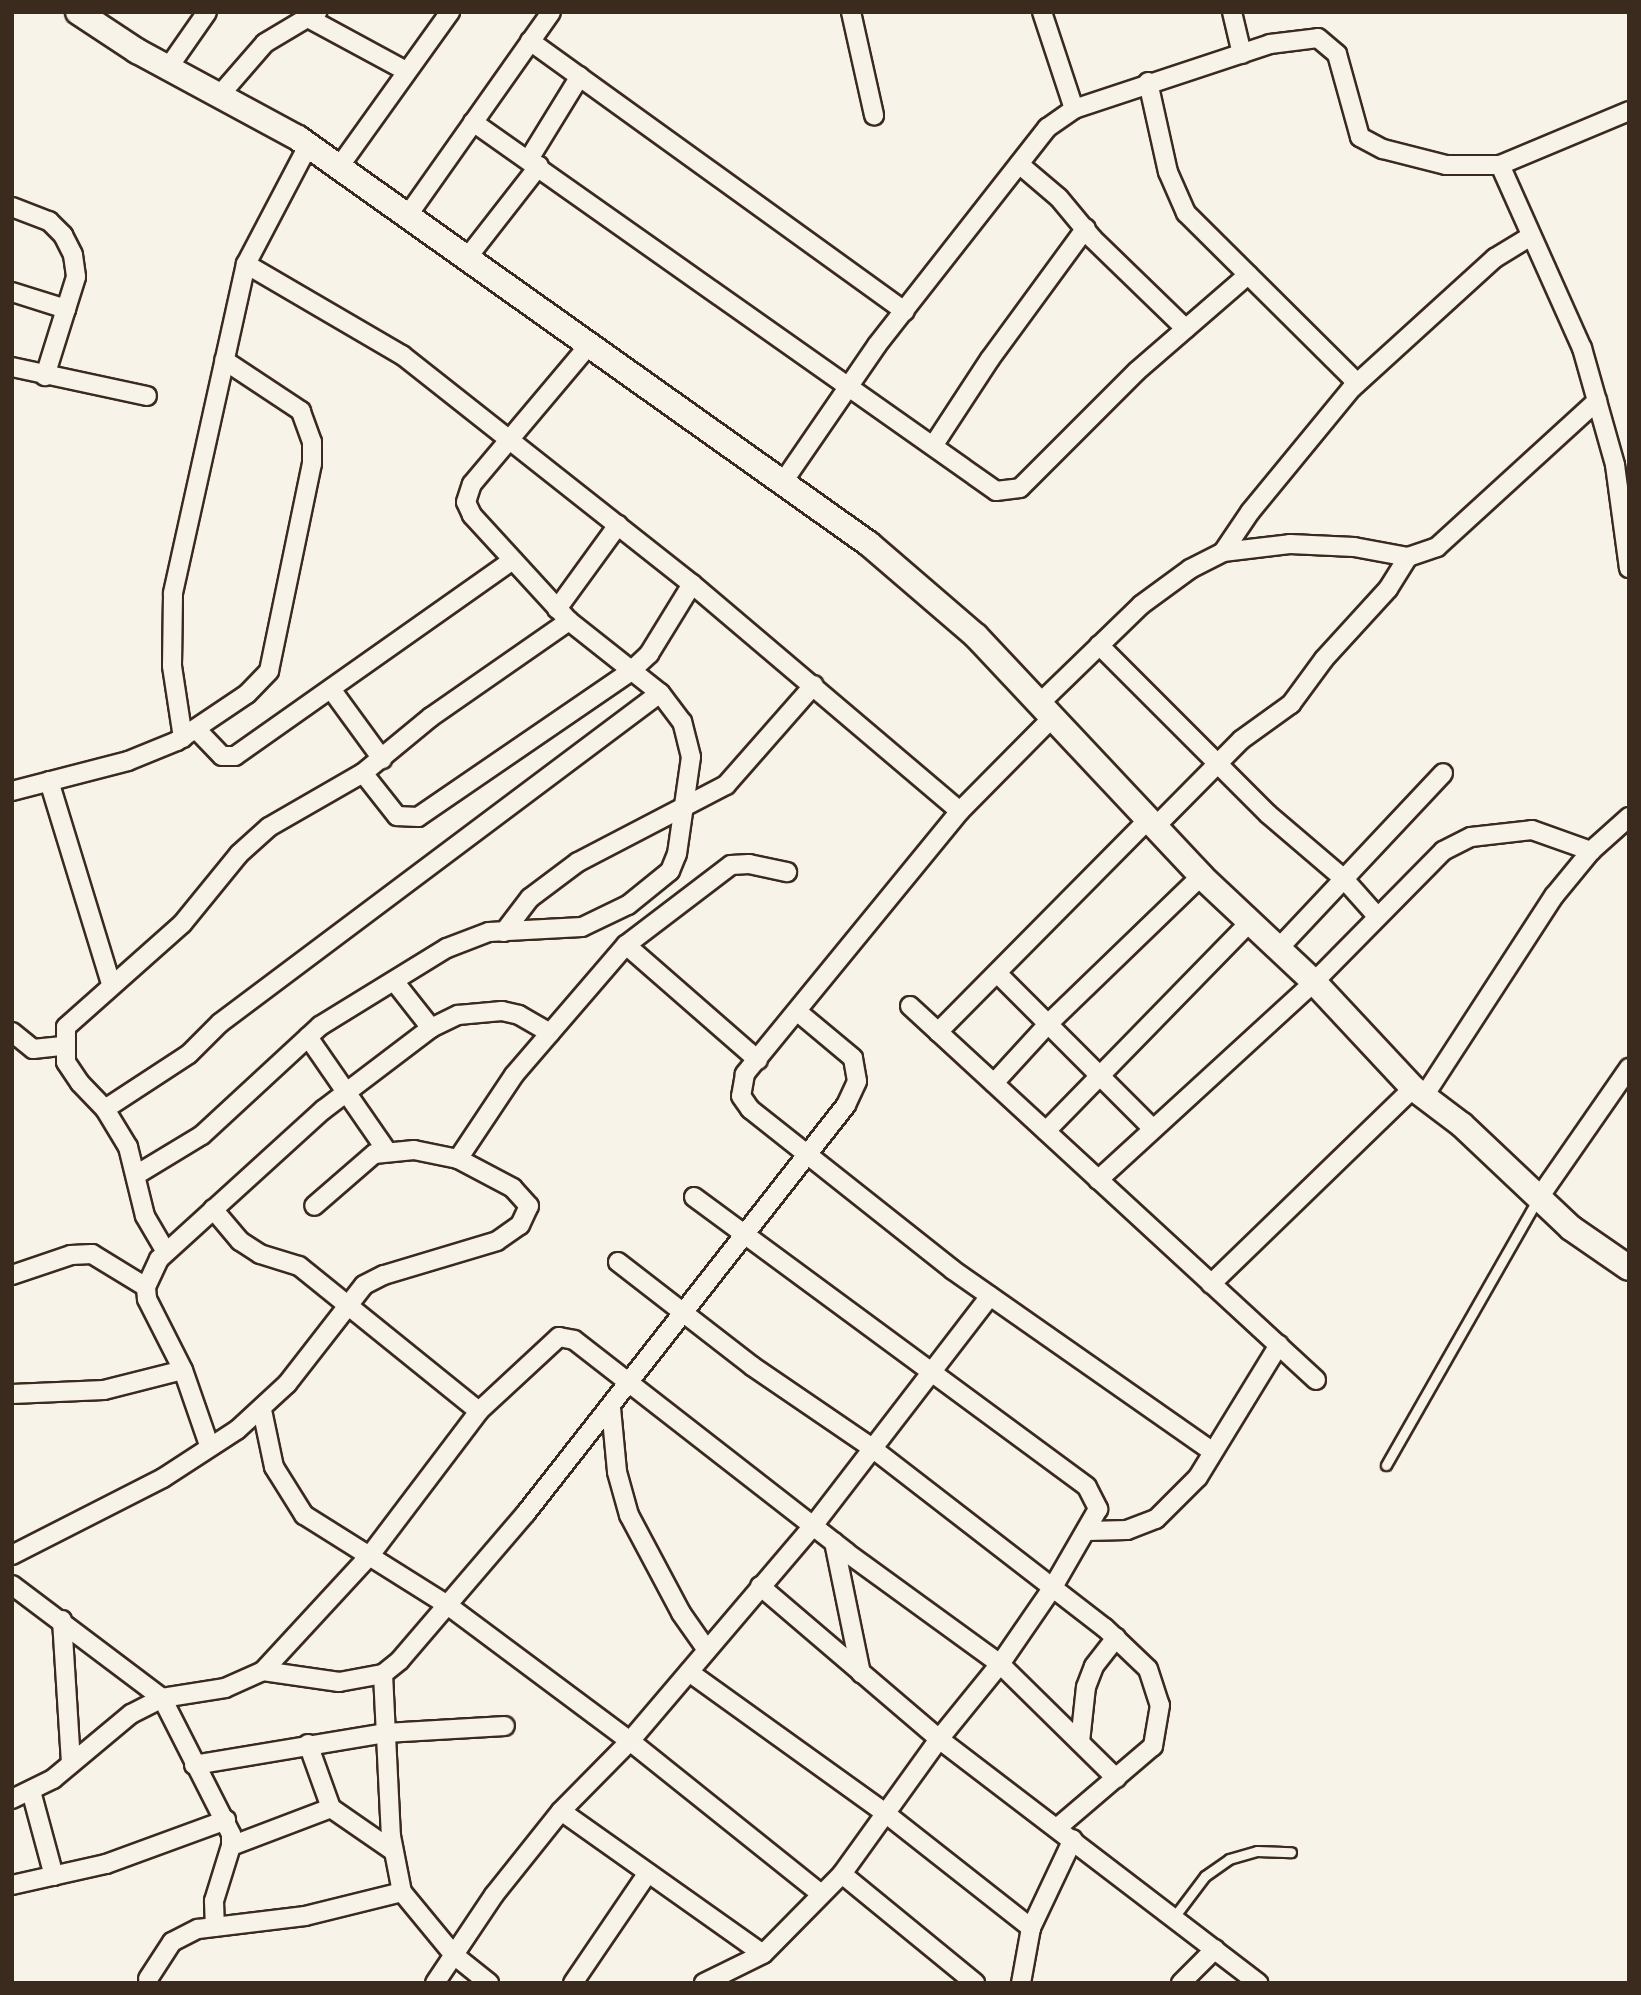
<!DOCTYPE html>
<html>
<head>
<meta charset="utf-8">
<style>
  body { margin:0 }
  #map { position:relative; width:1641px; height:1995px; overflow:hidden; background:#f7f3e8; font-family:"Playpen Sans",sans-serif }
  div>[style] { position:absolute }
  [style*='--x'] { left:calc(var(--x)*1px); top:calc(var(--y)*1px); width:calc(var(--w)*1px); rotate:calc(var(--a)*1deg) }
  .roads { filter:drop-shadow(2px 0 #3b2a1e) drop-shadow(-2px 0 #3b2a1e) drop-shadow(0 2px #3b2a1e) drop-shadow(0 -2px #3b2a1e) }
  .lane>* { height:9px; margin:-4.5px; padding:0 4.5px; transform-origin:4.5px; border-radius:4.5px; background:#f7f3e8 }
  .street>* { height:18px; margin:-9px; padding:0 9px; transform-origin:9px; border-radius:9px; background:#f7f3e8 }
  .secondary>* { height:24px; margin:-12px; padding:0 12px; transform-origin:12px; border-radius:12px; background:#f7f3e8 }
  span { translate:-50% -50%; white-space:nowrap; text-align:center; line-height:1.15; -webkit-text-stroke:6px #f7f3e8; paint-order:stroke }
  .frame { position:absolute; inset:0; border:14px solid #3b2a1e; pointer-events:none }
</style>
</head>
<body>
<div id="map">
  <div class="roads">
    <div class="lane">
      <div style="--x:1386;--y:1465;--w:306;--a:-60.3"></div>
      <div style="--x:1174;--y:1917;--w:51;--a:-52.9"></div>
      <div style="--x:1205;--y:1876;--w:29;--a:-35"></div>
      <div style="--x:1229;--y:1859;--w:29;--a:-16"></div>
      <div style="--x:1257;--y:1851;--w:34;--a:2"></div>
    </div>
    <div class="street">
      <div style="--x:851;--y:12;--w:106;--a:77.4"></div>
      <div style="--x:1042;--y:12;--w:102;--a:71.7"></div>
      <div style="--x:1232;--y:12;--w:43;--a:76.6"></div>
      <div style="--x:310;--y:19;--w:109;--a:28.4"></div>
      <div style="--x:530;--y:41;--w:462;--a:35.8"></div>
      <div style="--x:168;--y:68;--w:68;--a:-55.1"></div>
      <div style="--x:1148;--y:82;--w:92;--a:77.5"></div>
      <div style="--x:1168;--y:172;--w:45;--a:66.3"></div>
      <div style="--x:1186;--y:213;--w:241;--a:44.8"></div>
      <div style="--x:219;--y:96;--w:70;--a:-49"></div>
      <div style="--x:265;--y:43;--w:61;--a:-30.8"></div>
      <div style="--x:473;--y:122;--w:640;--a:35.2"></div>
      <div style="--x:996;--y:491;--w:24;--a:-7"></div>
      <div style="--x:1020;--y:488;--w:165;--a:-45"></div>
      <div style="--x:1137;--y:371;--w:147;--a:-40.9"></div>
      <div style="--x:529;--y:159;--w:97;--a:-58.4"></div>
      <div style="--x:1019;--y:164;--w:52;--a:40.4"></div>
      <div style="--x:1059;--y:198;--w:53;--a:50.3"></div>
      <div style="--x:1093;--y:239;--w:129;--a:44.1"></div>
      <div style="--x:1500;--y:165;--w:201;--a:65.9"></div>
      <div style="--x:1582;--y:348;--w:122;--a:74.2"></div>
      <div style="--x:1615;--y:465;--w:104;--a:82.3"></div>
      <div style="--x:339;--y:167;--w:191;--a:-54.4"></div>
      <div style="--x:12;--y:207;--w:40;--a:21"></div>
      <div style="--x:49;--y:221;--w:20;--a:45"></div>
      <div style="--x:63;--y:235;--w:22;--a:63"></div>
      <div style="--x:73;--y:255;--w:22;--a:82"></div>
      <div style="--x:76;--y:277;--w:104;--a:107.4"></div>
      <div style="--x:408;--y:215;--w:248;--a:-54.8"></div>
      <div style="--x:467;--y:258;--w:117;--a:-52"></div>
      <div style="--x:246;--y:264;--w:181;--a:30.3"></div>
      <div style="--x:402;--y:355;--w:370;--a:38.3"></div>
      <div style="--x:692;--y:584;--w:351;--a:40.3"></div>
      <div style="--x:12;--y:292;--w:57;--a:17.5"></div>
      <div style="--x:12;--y:367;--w:138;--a:12.1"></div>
      <div style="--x:933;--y:446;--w:104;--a:-56.8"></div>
      <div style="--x:990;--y:359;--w:162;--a:-53.8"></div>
      <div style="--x:783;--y:482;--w:166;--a:-55.5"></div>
      <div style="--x:877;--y:345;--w:276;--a:-51.9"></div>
      <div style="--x:1047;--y:128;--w:33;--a:-35"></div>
      <div style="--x:1074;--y:109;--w:206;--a:-18.3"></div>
      <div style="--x:1270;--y:44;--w:48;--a:-7.1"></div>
      <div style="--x:1318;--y:38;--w:25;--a:40"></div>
      <div style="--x:1337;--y:54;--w:86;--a:74.5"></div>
      <div style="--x:1360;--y:137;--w:26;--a:28"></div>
      <div style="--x:1383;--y:149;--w:65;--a:14.3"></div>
      <div style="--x:1446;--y:165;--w:54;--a:0"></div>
      <div style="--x:1500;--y:165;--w:140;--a:-22.7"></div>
      <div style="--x:1223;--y:552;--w:48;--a:-56"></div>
      <div style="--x:1250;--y:512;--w:161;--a:-50.6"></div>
      <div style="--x:1352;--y:388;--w:193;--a:-42.3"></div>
      <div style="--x:1495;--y:258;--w:42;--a:-31.4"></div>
      <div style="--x:557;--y:609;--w:104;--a:-54"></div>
      <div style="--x:1099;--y:645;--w:239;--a:45"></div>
      <div style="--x:1268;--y:814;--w:100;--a:40.5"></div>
      <div style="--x:1344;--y:879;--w:48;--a:48.4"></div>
      <div style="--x:331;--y:689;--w:87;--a:53.9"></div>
      <div style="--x:1040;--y:703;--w:141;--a:-44.1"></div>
      <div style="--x:1141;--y:605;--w:61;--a:-36.3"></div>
      <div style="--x:1190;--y:569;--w:37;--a:-27"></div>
      <div style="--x:1223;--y:552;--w:67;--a:-6.8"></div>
      <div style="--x:1290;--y:544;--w:64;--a:2.7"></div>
      <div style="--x:1354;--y:547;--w:55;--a:10.5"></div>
      <div style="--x:1408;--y:557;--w:31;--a:-19"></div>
      <div style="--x:1437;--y:547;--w:217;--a:-42.4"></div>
      <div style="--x:1053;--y:717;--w:132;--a:134.7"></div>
      <div style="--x:960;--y:811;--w:340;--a:129.3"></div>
      <div style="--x:745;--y:1074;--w:22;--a:100"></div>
      <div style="--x:741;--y:1096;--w:16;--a:55"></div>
      <div style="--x:750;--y:1109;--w:259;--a:38.4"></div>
      <div style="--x:953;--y:1270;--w:317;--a:35"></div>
      <div style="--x:197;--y:730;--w:36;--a:46"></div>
      <div style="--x:222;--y:756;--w:13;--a:0"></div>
      <div style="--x:235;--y:756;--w:340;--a:-35.2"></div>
      <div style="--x:183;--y:738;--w:73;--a:-98.7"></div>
      <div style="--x:172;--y:666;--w:73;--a:-89.2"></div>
      <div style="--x:173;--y:593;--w:337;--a:-77.5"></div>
      <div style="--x:246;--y:264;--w:133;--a:-62.3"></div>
      <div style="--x:363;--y:773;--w:55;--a:51.7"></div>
      <div style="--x:397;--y:816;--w:21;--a:3"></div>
      <div style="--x:418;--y:817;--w:258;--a:-34.4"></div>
      <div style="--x:631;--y:671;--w:25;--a:-43"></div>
      <div style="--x:649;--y:654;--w:82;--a:-58.4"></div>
      <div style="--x:49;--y:781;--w:212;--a:73"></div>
      <div style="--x:12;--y:791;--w:120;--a:-14.5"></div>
      <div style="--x:128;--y:761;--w:53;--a:-22.2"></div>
      <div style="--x:177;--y:741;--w:84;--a:-33.9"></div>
      <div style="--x:247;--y:694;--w:32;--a:-46"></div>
      <div style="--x:269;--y:671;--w:211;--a:-78.3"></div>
      <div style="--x:312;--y:464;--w:22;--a:-90"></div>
      <div style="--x:312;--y:442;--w:33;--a:-110"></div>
      <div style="--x:301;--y:411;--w:92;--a:-146.5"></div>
      <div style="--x:1156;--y:826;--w:121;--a:-45.3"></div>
      <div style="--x:1241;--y:740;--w:62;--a:-35.8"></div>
      <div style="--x:1291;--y:704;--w:56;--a:-53.7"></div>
      <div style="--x:1324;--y:659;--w:95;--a:-47.6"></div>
      <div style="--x:1388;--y:589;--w:38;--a:-58"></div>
      <div style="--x:504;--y:932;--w:43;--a:-52.6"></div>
      <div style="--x:530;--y:898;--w:60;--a:-36.9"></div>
      <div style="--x:578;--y:862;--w:167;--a:-27.5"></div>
      <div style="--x:726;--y:785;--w:133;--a:-48.7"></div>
      <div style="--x:626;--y:945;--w:175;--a:41.1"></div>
      <div style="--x:1278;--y:949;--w:241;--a:-46.8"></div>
      <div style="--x:998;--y:974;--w:216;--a:45"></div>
      <div style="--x:394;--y:981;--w:60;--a:51.8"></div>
      <div style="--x:910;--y:1006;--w:552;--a:42.65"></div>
      <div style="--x:12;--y:1032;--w:27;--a:39"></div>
      <div style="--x:33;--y:1049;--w:30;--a:-6"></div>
      <div style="--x:938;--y:1032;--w:300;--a:-45.3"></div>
      <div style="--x:308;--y:1037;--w:139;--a:55.3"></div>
      <div style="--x:994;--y:1083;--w:80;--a:-47.5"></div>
      <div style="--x:1048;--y:1024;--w:213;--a:-44"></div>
      <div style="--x:1424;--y:1096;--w:239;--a:-57"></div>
      <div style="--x:1554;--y:896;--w:58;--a:-50.6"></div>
      <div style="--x:1591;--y:851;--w:51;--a:-41.8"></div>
      <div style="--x:105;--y:1109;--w:100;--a:-33.2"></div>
      <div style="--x:189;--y:1054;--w:44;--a:-45"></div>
      <div style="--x:220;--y:1023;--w:550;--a:-36.87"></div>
      <div style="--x:1046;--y:1131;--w:292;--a:-45.7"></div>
      <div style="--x:458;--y:1159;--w:101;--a:-56.3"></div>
      <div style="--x:514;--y:1075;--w:172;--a:-49.3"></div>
      <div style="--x:626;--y:945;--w:132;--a:-37.3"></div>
      <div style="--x:731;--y:865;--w:18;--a:-3"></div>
      <div style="--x:749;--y:864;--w:39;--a:12"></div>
      <div style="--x:136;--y:1175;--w:77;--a:-31.2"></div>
      <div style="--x:202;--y:1135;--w:161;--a:-42.7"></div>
      <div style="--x:320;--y:1026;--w:149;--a:-31.6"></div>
      <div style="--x:447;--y:948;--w:45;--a:-20.9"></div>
      <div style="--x:489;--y:932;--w:93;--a:-3.1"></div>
      <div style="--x:582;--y:927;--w:51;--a:-25.6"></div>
      <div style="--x:628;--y:905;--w:54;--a:-39"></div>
      <div style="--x:670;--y:871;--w:18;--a:-68"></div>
      <div style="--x:677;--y:854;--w:98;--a:-81.8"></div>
      <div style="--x:691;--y:757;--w:36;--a:-104"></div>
      <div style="--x:682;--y:722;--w:36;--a:-127"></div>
      <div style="--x:660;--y:693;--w:116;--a:-141.6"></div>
      <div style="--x:569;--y:621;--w:144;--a:-132.5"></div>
      <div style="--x:472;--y:515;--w:14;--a:-115"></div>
      <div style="--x:466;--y:502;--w:19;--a:-72"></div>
      <div style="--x:472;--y:484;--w:182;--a:-49.9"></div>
      <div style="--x:1098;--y:1180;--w:293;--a:-42.5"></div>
      <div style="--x:1314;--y:982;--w:184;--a:-45.4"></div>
      <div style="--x:1443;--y:851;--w:31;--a:-27"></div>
      <div style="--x:1471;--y:837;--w:61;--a:-6.5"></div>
      <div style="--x:1532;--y:830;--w:63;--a:19.6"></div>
      <div style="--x:694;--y:1197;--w:488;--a:36.4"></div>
      <div style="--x:1087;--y:1487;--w:25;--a:63"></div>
      <div style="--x:1098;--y:1509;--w:90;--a:120"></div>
      <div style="--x:1053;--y:1587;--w:93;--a:124.5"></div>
      <div style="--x:1000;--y:1664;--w:97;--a:129.1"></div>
      <div style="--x:939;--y:1739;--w:166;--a:125.7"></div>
      <div style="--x:842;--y:1874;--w:112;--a:134.6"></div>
      <div style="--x:763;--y:1954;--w:66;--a:153.8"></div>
      <div style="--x:1538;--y:1199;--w:160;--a:-55.2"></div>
      <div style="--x:213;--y:1209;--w:42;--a:49.8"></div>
      <div style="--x:240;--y:1241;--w:24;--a:33"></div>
      <div style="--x:260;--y:1254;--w:41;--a:17.1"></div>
      <div style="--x:299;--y:1266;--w:231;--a:38.9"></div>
      <div style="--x:166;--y:1252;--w:42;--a:-120.3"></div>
      <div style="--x:145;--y:1216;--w:71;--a:-103.8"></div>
      <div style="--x:128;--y:1147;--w:44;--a:-121.2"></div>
      <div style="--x:105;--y:1109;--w:36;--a:-134"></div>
      <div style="--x:80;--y:1083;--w:25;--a:-124"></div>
      <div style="--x:66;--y:1062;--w:35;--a:-90"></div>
      <div style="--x:66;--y:1027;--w:155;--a:-41.6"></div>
      <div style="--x:182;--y:924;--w:90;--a:-50.8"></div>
      <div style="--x:239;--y:854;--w:40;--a:-42"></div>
      <div style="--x:269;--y:827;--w:108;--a:-29.9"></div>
      <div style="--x:363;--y:773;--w:88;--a:-39.5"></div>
      <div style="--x:431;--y:717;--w:168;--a:-34.8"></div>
      <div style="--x:618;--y:1262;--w:170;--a:37.8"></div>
      <div style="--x:752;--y:1366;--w:145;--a:34.3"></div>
      <div style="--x:872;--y:1448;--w:294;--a:37.7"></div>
      <div style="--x:1105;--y:1628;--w:59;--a:43.6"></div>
      <div style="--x:1148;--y:1669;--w:38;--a:72"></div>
      <div style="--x:1160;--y:1705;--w:42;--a:99.7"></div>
      <div style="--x:1153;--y:1746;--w:125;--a:139.5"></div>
      <div style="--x:12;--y:1275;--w:62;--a:-18.7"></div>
      <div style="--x:71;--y:1255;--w:21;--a:-3"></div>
      <div style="--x:92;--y:1254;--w:63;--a:31.4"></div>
      <div style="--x:1211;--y:1284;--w:281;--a:-44.1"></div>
      <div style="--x:12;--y:1394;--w:92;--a:-2.5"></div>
      <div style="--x:104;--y:1390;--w:81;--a:-14.2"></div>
      <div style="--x:611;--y:1408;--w:64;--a:84.6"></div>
      <div style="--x:617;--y:1472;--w:45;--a:74.4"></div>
      <div style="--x:629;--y:1515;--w:111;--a:62"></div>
      <div style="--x:681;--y:1613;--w:45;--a:54.9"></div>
      <div style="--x:262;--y:1410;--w:58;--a:78.1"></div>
      <div style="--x:274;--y:1467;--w:57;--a:58"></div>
      <div style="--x:304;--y:1515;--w:168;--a:32.1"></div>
      <div style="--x:446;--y:1604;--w:229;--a:36.7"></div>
      <div style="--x:630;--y:1741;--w:245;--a:38.7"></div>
      <div style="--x:209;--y:1445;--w:79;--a:-109.1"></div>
      <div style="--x:183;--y:1370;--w:80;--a:-116.9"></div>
      <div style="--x:147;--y:1299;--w:12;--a:-95"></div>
      <div style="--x:146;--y:1287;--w:31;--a:-65"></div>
      <div style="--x:159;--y:1259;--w:222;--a:-42.3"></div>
      <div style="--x:323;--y:1110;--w:136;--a:-37.2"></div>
      <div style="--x:431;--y:1028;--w:30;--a:-26"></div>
      <div style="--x:458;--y:1015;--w:44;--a:-5.2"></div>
      <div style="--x:502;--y:1011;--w:17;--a:13"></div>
      <div style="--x:519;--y:1015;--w:36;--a:30"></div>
      <div style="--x:1087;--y:1531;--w:40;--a:-1.4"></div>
      <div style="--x:1127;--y:1530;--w:31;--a:-21"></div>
      <div style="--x:1156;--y:1519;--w:59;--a:-45"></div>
      <div style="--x:1198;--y:1477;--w:155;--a:-58.5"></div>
      <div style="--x:834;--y:1542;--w:134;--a:78.4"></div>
      <div style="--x:12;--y:1555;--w:169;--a:-27"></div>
      <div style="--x:163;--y:1478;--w:88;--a:-33"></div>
      <div style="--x:237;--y:1430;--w:68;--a:-42.6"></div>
      <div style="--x:287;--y:1384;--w:125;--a:-52.1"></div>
      <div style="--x:364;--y:1285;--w:22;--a:-27"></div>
      <div style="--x:384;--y:1275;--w:118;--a:-16.7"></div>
      <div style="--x:497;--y:1241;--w:28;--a:-35"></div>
      <div style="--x:520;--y:1225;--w:21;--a:-65"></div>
      <div style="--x:529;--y:1206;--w:24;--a:-132"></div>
      <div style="--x:513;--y:1188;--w:62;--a:-152.2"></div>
      <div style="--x:458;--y:1159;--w:45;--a:-168.4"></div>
      <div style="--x:414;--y:1150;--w:40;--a:174.3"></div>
      <div style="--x:374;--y:1154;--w:79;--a:139.1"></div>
      <div style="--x:12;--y:1585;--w:188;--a:37"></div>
      <div style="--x:162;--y:1698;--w:153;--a:63.1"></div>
      <div style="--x:231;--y:1834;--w:12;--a:90"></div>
      <div style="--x:231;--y:1846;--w:58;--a:107.2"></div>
      <div style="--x:214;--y:1901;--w:26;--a:88"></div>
      <div style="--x:760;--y:1586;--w:235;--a:40.5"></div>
      <div style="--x:939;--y:1739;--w:402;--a:37.4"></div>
      <div style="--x:62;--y:1620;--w:144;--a:86.4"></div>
      <div style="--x:263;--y:1671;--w:77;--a:8.2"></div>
      <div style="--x:339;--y:1682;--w:45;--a:-10.3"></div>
      <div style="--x:383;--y:1674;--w:22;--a:-39"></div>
      <div style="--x:400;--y:1660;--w:194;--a:-49.4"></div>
      <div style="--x:526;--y:1513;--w:519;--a:-51.89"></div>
      <div style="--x:846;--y:1105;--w:26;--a:-65"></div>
      <div style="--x:857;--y:1081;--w:23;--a:-100"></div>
      <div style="--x:853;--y:1058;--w:70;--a:-140.2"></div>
      <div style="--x:689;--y:1672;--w:241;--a:35.7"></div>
      <div style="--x:885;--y:1813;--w:186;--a:38.2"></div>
      <div style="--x:383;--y:1674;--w:162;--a:87.2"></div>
      <div style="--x:391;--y:1836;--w:57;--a:78.9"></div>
      <div style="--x:402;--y:1892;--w:82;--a:50.5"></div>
      <div style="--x:454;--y:1955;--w:45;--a:38.7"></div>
      <div style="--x:1080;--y:1742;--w:55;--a:-83.8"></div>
      <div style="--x:1086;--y:1687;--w:22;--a:-69"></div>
      <div style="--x:1094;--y:1666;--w:36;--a:-52"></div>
      <div style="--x:308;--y:1744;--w:68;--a:70.2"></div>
      <div style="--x:331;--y:1808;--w:75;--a:34.7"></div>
      <div style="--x:194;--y:1765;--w:195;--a:-9.5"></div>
      <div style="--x:386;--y:1733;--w:119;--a:-3.4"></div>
      <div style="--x:31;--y:1791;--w:88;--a:74.9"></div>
      <div style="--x:12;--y:1799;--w:46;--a:-26"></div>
      <div style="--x:53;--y:1779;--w:102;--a:-39.8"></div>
      <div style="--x:131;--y:1714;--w:35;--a:-27"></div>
      <div style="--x:162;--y:1698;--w:64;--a:-9"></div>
      <div style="--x:225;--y:1688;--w:42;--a:-24.1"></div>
      <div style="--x:263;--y:1671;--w:159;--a:-47.3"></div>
      <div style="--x:371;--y:1554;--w:179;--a:-52.9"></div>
      <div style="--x:479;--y:1411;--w:109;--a:-42.8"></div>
      <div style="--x:559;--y:1337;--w:15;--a:11"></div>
      <div style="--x:574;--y:1340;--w:345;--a:37.9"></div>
      <div style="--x:846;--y:1552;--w:190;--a:36"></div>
      <div style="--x:1000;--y:1664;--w:163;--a:44.5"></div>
      <div style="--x:561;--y:1811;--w:247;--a:35.3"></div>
      <div style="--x:231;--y:1846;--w:107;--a:-20.8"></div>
      <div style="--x:842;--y:1874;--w:172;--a:39.3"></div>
      <div style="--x:12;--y:1885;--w:96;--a:-12.6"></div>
      <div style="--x:106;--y:1864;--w:128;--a:-20.1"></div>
      <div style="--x:148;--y:1979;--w:44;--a:-57"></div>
      <div style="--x:172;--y:1942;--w:29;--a:-27"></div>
      <div style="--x:198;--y:1929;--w:108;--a:-6.9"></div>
      <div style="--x:305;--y:1916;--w:100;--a:-13.9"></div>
      <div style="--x:435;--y:1983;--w:106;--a:-56.2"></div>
      <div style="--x:494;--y:1895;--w:107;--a:-51.4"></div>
      <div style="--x:561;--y:1811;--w:98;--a:-45.4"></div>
      <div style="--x:630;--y:1741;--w:282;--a:-49.6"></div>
      <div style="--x:813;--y:1526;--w:290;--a:-52.4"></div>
      <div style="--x:573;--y:1983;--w:132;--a:-55.8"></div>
      <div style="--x:1021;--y:1983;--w:56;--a:-79.7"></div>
      <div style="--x:1031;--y:1928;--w:98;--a:-64.7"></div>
      <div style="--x:1181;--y:1983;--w:48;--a:-45"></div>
    </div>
    <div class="secondary">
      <div style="--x:78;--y:12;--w:71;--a:33.5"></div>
      <div style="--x:137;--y:51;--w:183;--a:28.4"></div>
      <div style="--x:298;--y:138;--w:701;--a:35.41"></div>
      <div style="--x:869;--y:544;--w:141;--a:40.7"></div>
      <div style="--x:976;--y:636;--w:329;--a:46.8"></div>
      <div style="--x:1201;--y:876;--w:155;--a:43.2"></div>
      <div style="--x:1314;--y:982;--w:145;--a:47"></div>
      <div style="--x:1413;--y:1088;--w:61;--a:37.1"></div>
      <div style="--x:1462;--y:1125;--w:150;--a:43.4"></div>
      <div style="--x:1571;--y:1228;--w:70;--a:34.6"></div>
    </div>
  </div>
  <div class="frame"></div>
</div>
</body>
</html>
